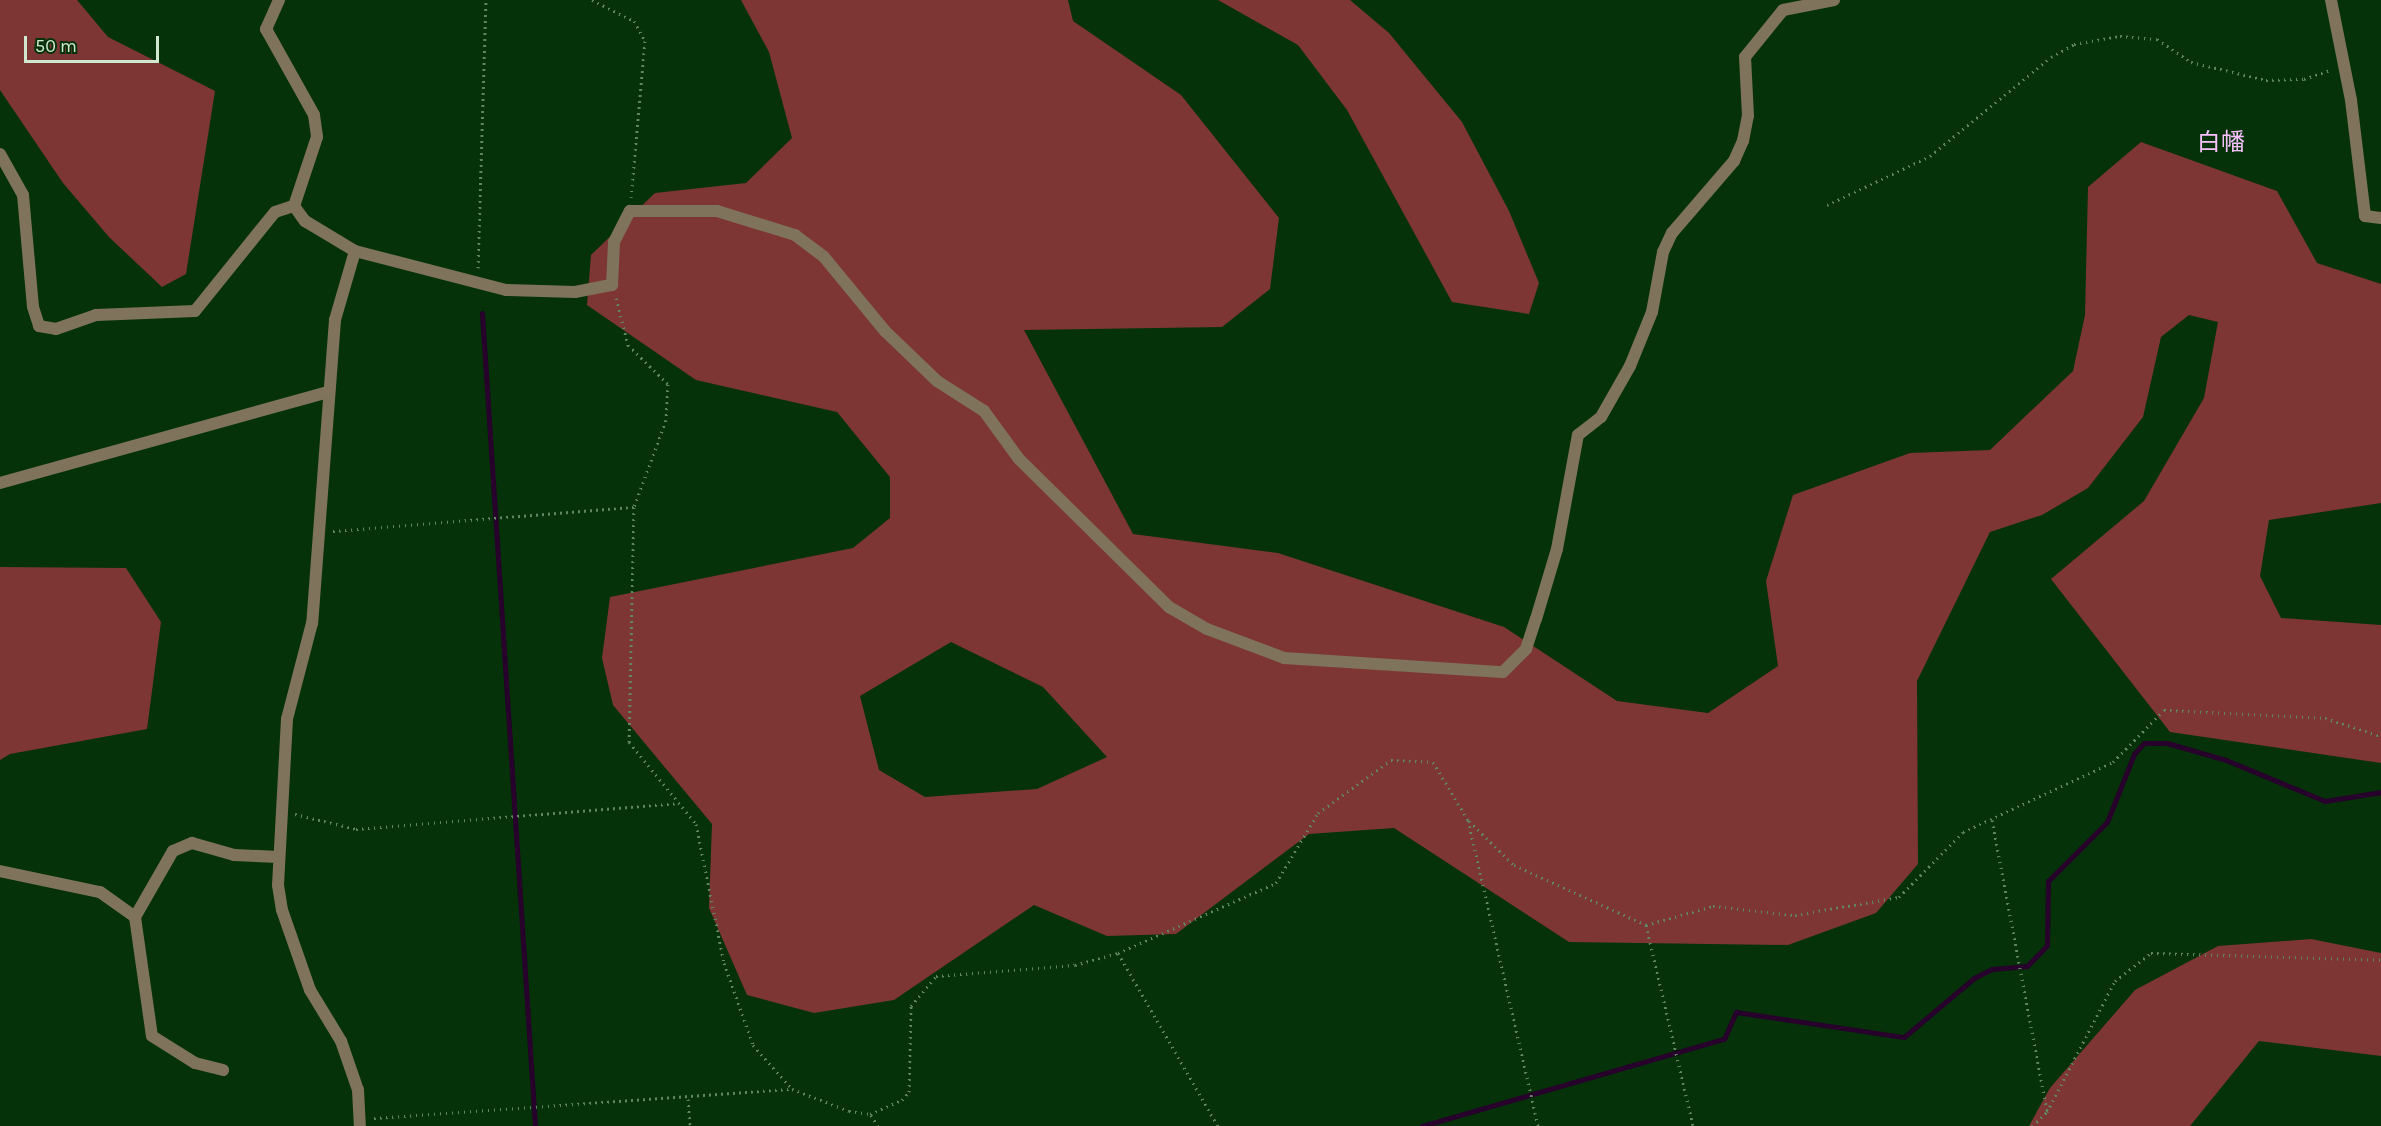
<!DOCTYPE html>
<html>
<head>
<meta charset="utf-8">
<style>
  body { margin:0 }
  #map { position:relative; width:2381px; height:1126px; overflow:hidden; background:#053208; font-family:Karla,"Noto Sans JP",sans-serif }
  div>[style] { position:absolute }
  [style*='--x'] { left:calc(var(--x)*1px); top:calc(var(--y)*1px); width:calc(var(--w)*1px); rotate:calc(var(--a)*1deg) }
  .green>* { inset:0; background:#7d3634 }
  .stream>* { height:5px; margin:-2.5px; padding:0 2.5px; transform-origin:2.5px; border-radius:2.5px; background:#27002c }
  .path>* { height:3px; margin-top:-1.5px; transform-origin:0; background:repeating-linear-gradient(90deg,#618562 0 1.5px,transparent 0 6px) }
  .minor>* { height:12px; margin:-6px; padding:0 6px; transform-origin:6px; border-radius:6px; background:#7f735b }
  span { translate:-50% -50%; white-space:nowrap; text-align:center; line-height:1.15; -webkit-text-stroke:4.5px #053208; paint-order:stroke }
  .quarter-label { font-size:24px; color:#f7c0fc }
  .scale { position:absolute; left:24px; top:36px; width:135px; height:27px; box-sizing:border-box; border:3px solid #d0e8cf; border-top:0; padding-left:8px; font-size:18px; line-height:21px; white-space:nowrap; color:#d0e8cf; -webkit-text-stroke:4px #053208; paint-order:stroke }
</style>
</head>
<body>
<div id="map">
  <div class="green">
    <div style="clip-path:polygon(0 0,77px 0,108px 37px,215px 91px,186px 274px,162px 287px,109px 237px,63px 183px,0 90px)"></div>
    <div style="clip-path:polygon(evenodd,741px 0,1068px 0,1073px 21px,1181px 95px,1279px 218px,1270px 289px,1222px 327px,1024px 330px,1133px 534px,1278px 553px,1504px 627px,1617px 701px,1708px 713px,1778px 666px,1766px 581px,1793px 495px,1910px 453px,1990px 450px,2073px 371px,2085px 315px,2088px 187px,2141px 142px,2277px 191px,2317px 263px,2381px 284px,2381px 503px,2269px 520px,2260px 576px,2281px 618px,2381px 625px,2381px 763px,2170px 732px,2051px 579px,2144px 501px,2204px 398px,2218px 322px,2189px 315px,2161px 337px,2143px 417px,2088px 488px,2042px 515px,1990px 532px,1917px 681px,1918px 864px,1876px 913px,1788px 945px,1569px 942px,1394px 828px,1309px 834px,1176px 934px,1107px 936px,1034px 905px,894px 1000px,814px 1013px,747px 995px,709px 908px,712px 824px,613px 705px,602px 658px,610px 597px,853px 548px,890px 518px,890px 477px,837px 412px,696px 380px,587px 305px,591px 255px,655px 193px,746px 183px,792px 138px,769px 52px,741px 0,951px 642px,1043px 687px,1107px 757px,1037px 789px,925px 797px,879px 770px,860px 696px,951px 642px)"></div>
    <div style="clip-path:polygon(1218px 0,1350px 0,1389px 33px,1462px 122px,1509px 211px,1539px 283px,1529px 314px,1452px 302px,1347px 110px,1298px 45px)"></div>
    <div style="clip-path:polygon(0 567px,126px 568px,161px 622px,147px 729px,10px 754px,0 760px)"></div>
    <div style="clip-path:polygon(2311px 939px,2381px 953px,2381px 1056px,2259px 1041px,2190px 1126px,2029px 1126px,2050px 1088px,2135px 990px,2218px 946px)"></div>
  </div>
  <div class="stream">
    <div style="--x:482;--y:313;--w:815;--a:86.27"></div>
    <div style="--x:1422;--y:1126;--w:314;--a:-16.1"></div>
    <div style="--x:1724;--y:1039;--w:30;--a:-66"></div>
    <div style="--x:1736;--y:1012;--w:170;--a:8.5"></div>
    <div style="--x:1904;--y:1037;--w:92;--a:-40.1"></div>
    <div style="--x:1974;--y:978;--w:20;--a:-27"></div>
    <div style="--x:1992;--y:969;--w:35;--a:-5"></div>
    <div style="--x:2027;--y:966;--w:29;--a:-46"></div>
    <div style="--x:2047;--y:945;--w:64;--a:-89.1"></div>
    <div style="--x:2048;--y:881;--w:83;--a:-45"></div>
    <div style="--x:2107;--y:822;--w:73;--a:-68.3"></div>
    <div style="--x:2134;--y:754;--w:15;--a:-48"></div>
    <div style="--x:2144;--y:743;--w:23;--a:0"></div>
    <div style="--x:2167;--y:743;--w:61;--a:16.1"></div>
    <div style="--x:2226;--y:760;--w:107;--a:22.5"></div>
    <div style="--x:2325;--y:801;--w:57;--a:-9.1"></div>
  </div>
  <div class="path">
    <div style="--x:592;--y:0;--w:47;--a:26.6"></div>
    <div style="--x:634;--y:21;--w:23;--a:61"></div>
    <div style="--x:645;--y:41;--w:157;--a:95.1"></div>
    <div style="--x:1827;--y:205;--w:114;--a:-25.4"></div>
    <div style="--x:1930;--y:156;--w:156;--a:-39.3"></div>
    <div style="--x:2051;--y:57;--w:26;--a:-29"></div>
    <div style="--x:2074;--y:44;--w:47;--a:-9.9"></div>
    <div style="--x:2120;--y:36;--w:37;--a:5"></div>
    <div style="--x:2157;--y:39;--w:41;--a:34.1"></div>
    <div style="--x:2191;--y:62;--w:77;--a:13.5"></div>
    <div style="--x:2266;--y:80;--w:38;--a:-2"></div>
    <div style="--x:2304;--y:79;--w:28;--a:-19"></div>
    <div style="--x:478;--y:268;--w:268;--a:-88.3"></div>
    <div style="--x:616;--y:298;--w:49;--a:75.7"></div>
    <div style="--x:628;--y:345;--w:56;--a:44.3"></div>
    <div style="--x:668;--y:384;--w:36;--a:93"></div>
    <div style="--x:666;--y:420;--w:93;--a:110.2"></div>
    <div style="--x:634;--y:507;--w:235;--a:91.2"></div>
    <div style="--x:629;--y:742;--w:106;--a:50.7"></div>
    <div style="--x:696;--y:824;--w:142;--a:78.6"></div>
    <div style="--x:724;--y:963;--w:87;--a:70.5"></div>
    <div style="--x:753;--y:1045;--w:59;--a:48.4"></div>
    <div style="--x:333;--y:531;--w:302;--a:-4.6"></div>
    <div style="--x:295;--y:814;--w:63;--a:13.8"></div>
    <div style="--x:356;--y:829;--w:324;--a:-4.6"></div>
    <div style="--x:1992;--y:820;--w:297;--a:79.3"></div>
    <div style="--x:2047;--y:1112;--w:148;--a:-62.6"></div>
    <div style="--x:2115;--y:981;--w:46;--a:-37.9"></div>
    <div style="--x:2151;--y:953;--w:230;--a:1.7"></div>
    <div style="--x:1469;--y:821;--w:63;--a:44.4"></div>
    <div style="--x:1514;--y:865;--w:145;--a:24.4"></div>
    <div style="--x:1646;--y:925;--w:206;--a:76.8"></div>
    <div style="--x:1646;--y:925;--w:70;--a:-15.8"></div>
    <div style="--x:1713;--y:906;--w:82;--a:6.3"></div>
    <div style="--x:1795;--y:915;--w:106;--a:-9.8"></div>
    <div style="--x:1899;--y:897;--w:91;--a:-45.4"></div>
    <div style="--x:1963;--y:832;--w:166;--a:-25"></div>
    <div style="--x:2113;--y:762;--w:73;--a:-45.6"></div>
    <div style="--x:2164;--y:710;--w:161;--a:2.8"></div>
    <div style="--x:2325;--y:718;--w:59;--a:17.8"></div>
    <div style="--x:1118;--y:953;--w:173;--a:-23.9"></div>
    <div style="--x:1276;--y:883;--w:82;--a:-59"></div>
    <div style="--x:1318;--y:813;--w:90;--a:-36"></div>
    <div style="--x:1391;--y:760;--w:42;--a:2.7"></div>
    <div style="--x:1433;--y:762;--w:68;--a:58.9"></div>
    <div style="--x:1468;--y:820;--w:314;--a:77.1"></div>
    <div style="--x:688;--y:1099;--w:27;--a:86"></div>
    <div style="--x:871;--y:1115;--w:13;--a:58"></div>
    <div style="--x:374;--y:1118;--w:419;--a:-4"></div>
    <div style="--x:792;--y:1089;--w:61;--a:21.1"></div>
    <div style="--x:849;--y:1111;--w:21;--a:8"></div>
    <div style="--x:870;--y:1114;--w:35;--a:-24"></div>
    <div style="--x:902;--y:1100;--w:11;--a:-49"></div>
    <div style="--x:909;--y:1092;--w:86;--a:-88.7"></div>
    <div style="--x:911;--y:1006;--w:39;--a:-50"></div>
    <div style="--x:936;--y:976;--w:139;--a:-4.5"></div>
    <div style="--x:1075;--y:965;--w:45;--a:-15.6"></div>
    <div style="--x:1118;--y:953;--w:200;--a:60"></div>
    <div style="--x:2032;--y:1126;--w:21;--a:-43"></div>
  </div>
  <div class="minor">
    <div style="--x:279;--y:0;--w:32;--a:114"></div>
    <div style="--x:266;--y:29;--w:98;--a:60.8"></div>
    <div style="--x:314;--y:115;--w:22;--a:82"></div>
    <div style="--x:317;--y:137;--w:73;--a:108.4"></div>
    <div style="--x:2331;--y:0;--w:102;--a:78.7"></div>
    <div style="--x:2351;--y:100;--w:117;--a:83.1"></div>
    <div style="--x:2365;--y:216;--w:16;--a:7"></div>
    <div style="--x:0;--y:154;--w:47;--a:60.7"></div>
    <div style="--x:23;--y:195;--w:112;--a:84.9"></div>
    <div style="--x:33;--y:307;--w:20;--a:72"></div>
    <div style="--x:39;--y:326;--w:17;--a:10"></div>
    <div style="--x:56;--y:329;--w:42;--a:-19.3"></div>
    <div style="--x:96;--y:315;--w:99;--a:-2.3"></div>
    <div style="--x:195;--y:311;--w:127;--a:-51.1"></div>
    <div style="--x:275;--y:212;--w:20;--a:-18"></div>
    <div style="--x:294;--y:206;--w:19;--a:54"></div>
    <div style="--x:305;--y:221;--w:58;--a:31"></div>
    <div style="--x:355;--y:251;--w:156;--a:14.5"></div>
    <div style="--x:506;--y:290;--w:69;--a:1.7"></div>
    <div style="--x:575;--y:292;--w:38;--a:-11"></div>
    <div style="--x:612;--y:285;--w:43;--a:-87.3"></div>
    <div style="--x:614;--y:242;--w:35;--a:-63"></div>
    <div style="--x:630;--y:211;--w:87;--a:0"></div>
    <div style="--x:717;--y:211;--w:82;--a:17.1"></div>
    <div style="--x:795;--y:235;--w:36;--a:37"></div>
    <div style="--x:824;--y:257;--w:96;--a:50.5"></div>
    <div style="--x:885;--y:331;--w:72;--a:43.9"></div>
    <div style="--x:937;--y:381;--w:56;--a:32.6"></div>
    <div style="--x:984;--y:411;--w:59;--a:53.9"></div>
    <div style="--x:1019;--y:459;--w:211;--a:44.6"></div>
    <div style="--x:1169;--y:607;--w:44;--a:30.1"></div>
    <div style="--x:1207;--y:629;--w:82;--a:20.6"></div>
    <div style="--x:1284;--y:658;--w:219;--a:3.7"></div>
    <div style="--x:1503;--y:672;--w:33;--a:-45"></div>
    <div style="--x:1526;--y:649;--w:32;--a:-72"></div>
    <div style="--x:1536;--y:619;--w:73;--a:-73.3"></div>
    <div style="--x:1557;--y:549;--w:116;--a:-79.6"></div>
    <div style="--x:1578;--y:435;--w:29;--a:-38"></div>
    <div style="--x:1601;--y:417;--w:59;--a:-60.4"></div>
    <div style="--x:1630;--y:366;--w:58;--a:-67.8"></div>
    <div style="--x:1652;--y:312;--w:61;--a:-79.6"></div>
    <div style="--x:1663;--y:252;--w:21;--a:-65"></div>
    <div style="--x:1672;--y:233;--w:95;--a:-49.3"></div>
    <div style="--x:1734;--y:161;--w:22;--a:-66"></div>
    <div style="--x:1743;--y:141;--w:25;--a:-79"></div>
    <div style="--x:1748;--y:116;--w:59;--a:-92.9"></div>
    <div style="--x:1745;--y:57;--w:60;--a:-51"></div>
    <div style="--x:1783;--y:10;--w:52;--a:-11.1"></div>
    <div style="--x:355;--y:251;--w:72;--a:106.2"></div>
    <div style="--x:335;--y:320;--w:304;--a:94.3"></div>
    <div style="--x:312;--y:623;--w:99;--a:104.6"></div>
    <div style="--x:287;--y:719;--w:166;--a:93.1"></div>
    <div style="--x:278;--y:885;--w:25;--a:81"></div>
    <div style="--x:282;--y:910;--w:85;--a:70.7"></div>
    <div style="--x:310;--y:990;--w:60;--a:58.7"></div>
    <div style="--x:341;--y:1041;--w:52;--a:70.9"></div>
    <div style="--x:358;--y:1090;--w:36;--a:87"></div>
    <div style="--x:0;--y:483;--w:341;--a:-15.5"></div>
    <div style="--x:0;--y:871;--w:102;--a:11.9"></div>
    <div style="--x:100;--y:892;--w:43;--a:35.5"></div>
    <div style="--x:135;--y:917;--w:76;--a:-60.1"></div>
    <div style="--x:173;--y:851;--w:21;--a:-23"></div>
    <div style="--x:192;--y:843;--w:44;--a:15.9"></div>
    <div style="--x:234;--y:855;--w:45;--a:2.5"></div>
    <div style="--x:135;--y:917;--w:120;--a:81.9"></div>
    <div style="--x:152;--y:1036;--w:51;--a:32.1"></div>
    <div style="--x:195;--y:1063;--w:29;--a:14"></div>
  </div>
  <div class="quarter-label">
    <span style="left:2221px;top:143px">白幡</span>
  </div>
  <div class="scale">50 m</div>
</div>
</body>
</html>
